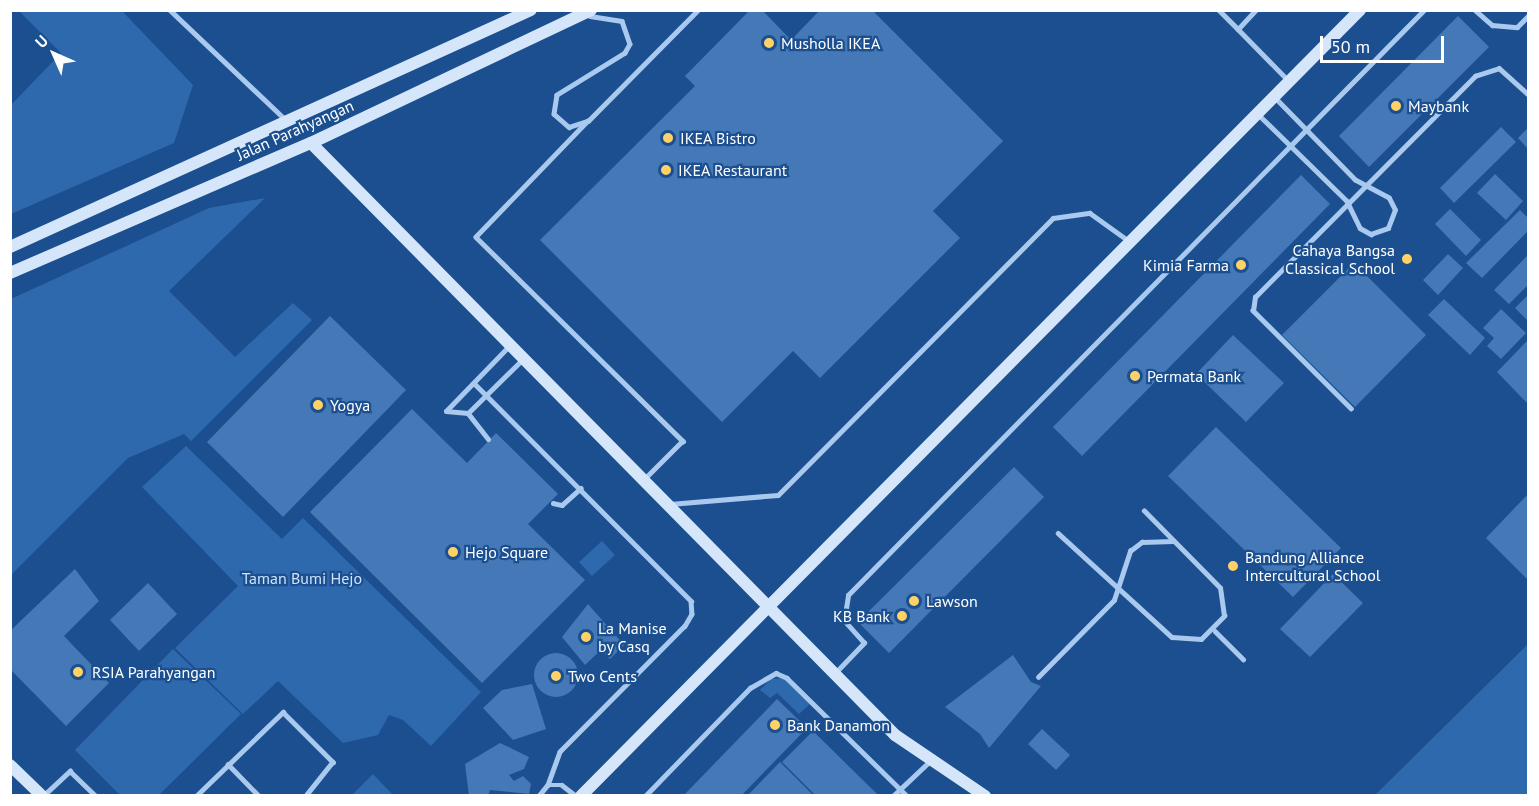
<!DOCTYPE html>
<html>
<head>
<meta charset="utf-8">
<style>
  body { margin:0 }
  #map { position:relative; width:1539px; height:806px; overflow:hidden; background:#1b4f8f; font-family:"PT Sans",sans-serif }
  div>[style] { position:absolute }
  [style*='--x'] { left:calc(var(--x)*1px); top:calc(var(--y)*1px); width:calc(var(--w)*1px); rotate:calc(var(--a)*1deg) }
  .green>* { inset:0; background:#2e69ad }
  .building>* { inset:0; background:#4478b7 }
  .round { border-radius:50% }
  .lane>* { height:4.5px; margin:-2.25px; padding:0 2.25px; transform-origin:2.25px; border-radius:2.25px; background:#a9c9ee }
  .secondary>* { height:12px; margin:-6px; padding:0 6px; transform-origin:6px; border-radius:6px; background:#d6e6fa }
  .dots>* { width:16px; height:16px; translate:-50% -50%; box-sizing:border-box; border:3px solid #1b4f8f; border-radius:50% }
  span { translate:-50% -50%; white-space:nowrap; text-align:center; line-height:1.15; -webkit-text-stroke:4.5px #1b4f8f; paint-order:stroke }
  .poi-label { font-size:16px; color:#fff }
  .left { translate:0 -50%; text-align:left }
  .right { translate:-100% -50%; text-align:right }
  .street-label { font-size:16px; color:#fff }
  .park-label { font-size:16px; color:#cfe3fa }
  .frame { position:absolute; inset:0; border:12px solid #fff; pointer-events:none }
  .north { position:absolute; left:24px; top:24px; width:60px; height:60px; -webkit-text-stroke:4px #1b4f8f; paint-order:stroke; rotate:315deg; font-size:16px; font-weight:700; line-height:24px; text-align:center; color:#fff }
  .north::after { content:''; display:block; margin:auto; width:21px; height:27px; background:#fff; clip-path:polygon(50% 0,100% 100%,50% 72%,0 100%) }
  .scale { position:absolute; left:1320px; top:36px; width:124px; height:27px; box-sizing:border-box; border:3px solid #fff; border-top:0; padding-left:8px; font-size:18px; line-height:21px; white-space:nowrap; color:#fff; -webkit-text-stroke:4px #1b4f8f; paint-order:stroke }
</style>
</head>
<body>
<div id="map">
  <div class="green">
    <div style="clip-path:polygon(19px 11px,122px 11px,193px 85px,174px 143px,11px 214px,11px 105px,61px 53px)"></div>
    <div style="clip-path:polygon(265px 198px,169px 291px,235px 357px,293px 303px,312px 320px,191px 441px,184px 434px,128px 458px,11px 575px,11px 299px,209px 208px)"></div>
    <div style="clip-path:polygon(186px 446px,282px 539px,303px 518px,481px 692px,431px 746px,403px 720px,389px 715px,378px 735px,343px 743px,278px 681px,243px 714px,175px 648px,238px 586px,142px 487px)"></div>
    <div style="clip-path:polygon(602px 541px,615px 555px,592px 576px,579px 562px)"></div>
    <div style="clip-path:polygon(1528px 644px,1528px 795px,1375px 795px)"></div>
    <div style="clip-path:polygon(173px 649px,241px 714px,159px 795px,120px 795px,75px 750px)"></div>
    <div style="clip-path:polygon(784px 678px,810px 704px,799px 714px,777px 693px,770px 698px,760px 690px,771px 679px)"></div>
    <div style="clip-path:polygon(373px 774px,393px 795px,352px 795px)"></div>
  </div>
  <div class="building">
    <div style="clip-path:polygon(750px 10px,762px 10px,791px 40px,820px 10px,872px 10px,1003px 141px,933px 211px,960px 238px,820px 378px,793px 351px,722px 422px,540px 240px,695px 86px,685px 76px)"></div>
    <div style="clip-path:polygon(1458px 16px,1489px 47px,1369px 167px,1339px 136px)"></div>
    <div style="clip-path:polygon(1501px 127px,1516px 142px,1454px 203px,1440px 188px)"></div>
    <div style="clip-path:polygon(1528px 128px,1528px 149px,1518px 138px)"></div>
    <div style="clip-path:polygon(1495px 174px,1523px 201px,1506px 220px,1477px 193px)"></div>
    <div style="clip-path:polygon(1301px 175px,1330px 204px,1082px 456px,1053px 427px)"></div>
    <div style="clip-path:polygon(1450px 209px,1481px 240px,1466px 256px,1435px 224px)"></div>
    <div style="clip-path:polygon(1520px 210px,1528px 218px,1528px 231px,1482px 278px,1466px 263px)"></div>
    <div style="clip-path:polygon(1448px 254px,1463px 268px,1438px 295px,1423px 280px)"></div>
    <div style="clip-path:polygon(1528px 255px,1528px 285px,1509px 304px,1494px 290px)"></div>
    <div style="clip-path:polygon(1354px 263px,1426px 335px,1355px 407px,1282px 335px)"></div>
    <div style="clip-path:polygon(1528px 295px,1528px 321px,1515px 308px)"></div>
    <div style="clip-path:polygon(1444px 299px,1485px 338px,1470px 355px,1428px 315px)"></div>
    <div style="clip-path:polygon(1501px 309px,1526px 333px,1501px 359px,1487px 346px,1494px 338px,1483px 328px)"></div>
    <div style="clip-path:polygon(330px 316px,406px 390px,283px 517px,207px 442px)"></div>
    <div style="clip-path:polygon(1233px 335px,1284px 383px,1246px 422px,1196px 374px)"></div>
    <div style="clip-path:polygon(1528px 340px,1528px 404px,1497px 372px)"></div>
    <div style="clip-path:polygon(412px 409px,467px 463px,496px 433px,558px 494px,528px 524px,585px 580px,482px 683px,310px 512px)"></div>
    <div style="clip-path:polygon(1216px 427px,1341px 548px,1293px 597px,1168px 476px)"></div>
    <div style="clip-path:polygon(1014px 467px,1044px 497px,889px 653px,858px 622px)"></div>
    <div style="clip-path:polygon(1528px 494px,1528px 580px,1486px 538px)"></div>
    <div style="clip-path:polygon(75px 569px,99px 601px,64px 636px,109px 683px,66px 726px,10px 669px,10px 631px)"></div>
    <div style="clip-path:polygon(1333px 574px,1363px 603px,1310px 657px,1280px 629px)"></div>
    <div style="clip-path:polygon(148px 583px,177px 614px,139px 651px,110px 620px)"></div>
    <div style="clip-path:polygon(588px 604px,624px 645px,610px 659px,601px 650px,585px 665px,562px 637px)"></div>
    <div class="round" style="left:534px;top:653px;width:44px;height:44px"></div>
    <div style="clip-path:polygon(1013px 655px,1031px 682px,1041px 686px,989px 748px,980px 734px,945px 707px)"></div>
    <div style="clip-path:polygon(532px 684px,546px 729px,513px 740px,483px 708px,502px 690px)"></div>
    <div style="clip-path:polygon(777px 699px,807px 728px,741px 796px,683px 796px)"></div>
    <div style="clip-path:polygon(1042px 729px,1070px 755px,1056px 770px,1028px 744px)"></div>
    <div style="clip-path:polygon(813px 731px,877px 794px,876px 796px,816px 796px,782px 762px)"></div>
    <div style="clip-path:polygon(500px 743px,529px 757px,524px 769px,509px 775px,514px 781px,523px 776px,531px 784px,529px 794px,490px 790px,488px 796px,469px 796px,465px 764px)"></div>
    <div style="clip-path:polygon(780px 762px,814px 796px,747px 796px)"></div>
  </div>
  <div class="lane">
    <div style="--x:170;--y:10;--w:158;--a:43.5"></div>
    <div style="--x:1219;--y:10;--w:27;--a:45"></div>
    <div style="--x:1238;--y:29;--w:26;--a:-47"></div>
    <div style="--x:1475;--y:10;--w:23;--a:41"></div>
    <div style="--x:1492;--y:25;--w:25;--a:5"></div>
    <div style="--x:1517;--y:27;--w:16;--a:-45"></div>
    <div style="--x:590;--y:16;--w:32;--a:9"></div>
    <div style="--x:622;--y:21;--w:24;--a:71"></div>
    <div style="--x:630;--y:44;--w:10;--a:119"></div>
    <div style="--x:625;--y:53;--w:80;--a:148.3"></div>
    <div style="--x:557;--y:95;--w:19;--a:99"></div>
    <div style="--x:554;--y:114;--w:20;--a:41"></div>
    <div style="--x:569;--y:127;--w:20;--a:-18"></div>
    <div style="--x:588;--y:121;--w:156;--a:-45.3"></div>
    <div style="--x:1238;--y:29;--w:73;--a:45.6"></div>
    <div style="--x:1259;--y:115;--w:123;--a:44.3"></div>
    <div style="--x:1347;--y:201;--w:30;--a:64"></div>
    <div style="--x:1360;--y:228;--w:13;--a:29"></div>
    <div style="--x:1371;--y:234;--w:18;--a:-19"></div>
    <div style="--x:1388;--y:228;--w:19;--a:-69"></div>
    <div style="--x:1395;--y:210;--w:13;--a:-117"></div>
    <div style="--x:1389;--y:198;--w:38;--a:-152"></div>
    <div style="--x:1355;--y:180;--w:116;--a:-134.3"></div>
    <div style="--x:588;--y:121;--w:161;--a:134"></div>
    <div style="--x:476;--y:237;--w:291;--a:44.6"></div>
    <div style="--x:683;--y:441;--w:55;--a:135"></div>
    <div style="--x:474;--y:383;--w:308;--a:45.1"></div>
    <div style="--x:691;--y:601;--w:13;--a:86"></div>
    <div style="--x:692;--y:614;--w:14;--a:120"></div>
    <div style="--x:685;--y:626;--w:177;--a:134.8"></div>
    <div style="--x:560;--y:752;--w:35;--a:110"></div>
    <div style="--x:548;--y:785;--w:14;--a:129"></div>
    <div style="--x:1351;--y:409;--w:139;--a:-135"></div>
    <div style="--x:1253;--y:311;--w:14;--a:-82"></div>
    <div style="--x:1255;--y:297;--w:312;--a:-45.1"></div>
    <div style="--x:1475;--y:76;--w:25;--a:-18"></div>
    <div style="--x:1499;--y:68;--w:39;--a:42"></div>
    <div style="--x:446;--y:411;--w:22;--a:5"></div>
    <div style="--x:468;--y:413;--w:74;--a:-44.5"></div>
    <div style="--x:446;--y:411;--w:89;--a:-45.9"></div>
    <div style="--x:468;--y:413;--w:33;--a:52"></div>
    <div style="--x:553;--y:503;--w:9;--a:13"></div>
    <div style="--x:562;--y:505;--w:25;--a:-42"></div>
    <div style="--x:670;--y:504;--w:108;--a:-4.8"></div>
    <div style="--x:778;--y:495;--w:390;--a:-45.2"></div>
    <div style="--x:1053;--y:218;--w:37;--a:-8"></div>
    <div style="--x:1090;--y:213;--w:48;--a:35.7"></div>
    <div style="--x:1058;--y:533;--w:154;--a:42.4"></div>
    <div style="--x:1172;--y:637;--w:29;--a:4"></div>
    <div style="--x:1201;--y:639;--w:33;--a:-45"></div>
    <div style="--x:1224;--y:616;--w:28;--a:-98"></div>
    <div style="--x:1220;--y:588;--w:108;--a:-134.6"></div>
    <div style="--x:1215;--y:631;--w:40;--a:45"></div>
    <div style="--x:835;--y:673;--w:42;--a:-46"></div>
    <div style="--x:864;--y:643;--w:30;--a:-132"></div>
    <div style="--x:844;--y:621;--w:26;--a:-81"></div>
    <div style="--x:848;--y:595;--w:821;--a:-45.44"></div>
    <div style="--x:1038;--y:677;--w:108;--a:-45.4"></div>
    <div style="--x:1114;--y:600;--w:52;--a:-71.9"></div>
    <div style="--x:1130;--y:551;--w:15;--a:-37"></div>
    <div style="--x:1142;--y:542;--w:31;--a:-2"></div>
    <div style="--x:228;--y:764;--w:45;--a:45.9"></div>
    <div style="--x:548;--y:785;--w:14;--a:0"></div>
    <div style="--x:562;--y:785;--w:18;--a:38"></div>
    <div style="--x:43;--y:796;--w:37;--a:-43"></div>
    <div style="--x:70;--y:771;--w:36;--a:44"></div>
    <div style="--x:196;--y:796;--w:121;--a:-44"></div>
    <div style="--x:283;--y:712;--w:71;--a:45"></div>
    <div style="--x:333;--y:762;--w:43;--a:128.5"></div>
    <div style="--x:645;--y:796;--w:151;--a:-45.8"></div>
    <div style="--x:750;--y:688;--w:30;--a:-30"></div>
    <div style="--x:776;--y:673;--w:12;--a:24"></div>
    <div style="--x:787;--y:678;--w:168;--a:44.5"></div>
    <div style="--x:893;--y:796;--w:50;--a:-43.4"></div>
  </div>
  <div class="secondary">
    <div style="--x:311;--y:143;--w:832;--a:45.39"></div>
    <div style="--x:895;--y:735;--w:109;--a:34.1"></div>
    <div style="--x:10;--y:247;--w:572;--a:-24.46"></div>
    <div style="--x:10;--y:273;--w:328;--a:-23.4"></div>
    <div style="--x:311;--y:143;--w:310;--a:-25.4"></div>
    <div style="--x:10;--y:765;--w:45;--a:44.1"></div>
    <div style="--x:581;--y:796;--w:1107;--a:-45.26"></div>
  </div>
  <div class="dots">
    <div style="left:769px;top:43px;background:#ffd166"></div>
    <div style="left:1396px;top:106px;background:#ffd166"></div>
    <div style="left:668px;top:138px;background:#ffd166"></div>
    <div style="left:666px;top:170px;background:#ffd166"></div>
    <div style="left:1407px;top:259px;background:#ffd166"></div>
    <div style="left:1241px;top:265px;background:#ffd166"></div>
    <div style="left:1135px;top:376px;background:#ffd166"></div>
    <div style="left:318px;top:405px;background:#ffd166"></div>
    <div style="left:453px;top:552px;background:#ffd166"></div>
    <div style="left:1233px;top:566px;background:#ffd166"></div>
    <div style="left:914px;top:601px;background:#ffd166"></div>
    <div style="left:902px;top:616px;background:#ffd166"></div>
    <div style="left:586px;top:637px;background:#ffd166"></div>
    <div style="left:78px;top:672px;background:#ffd166"></div>
    <div style="left:556px;top:676px;background:#ffd166"></div>
    <div style="left:775px;top:725px;background:#ffd166"></div>
  </div>
  <div class="poi-label">
    <span class="left" style="left:781px;top:43px">Musholla IKEA</span>
    <span class="left" style="left:1408px;top:106px">Maybank</span>
    <span class="left" style="left:680px;top:138px">IKEA Bistro</span>
    <span class="left" style="left:678px;top:170px">IKEA Restaurant</span>
    <span class="right" style="left:1395px;top:259px">Cahaya Bangsa<br>Classical School</span>
    <span class="right" style="left:1229px;top:265px">Kimia Farma</span>
    <span class="left" style="left:1147px;top:376px">Permata Bank</span>
    <span class="left" style="left:330px;top:405px">Yogya</span>
    <span class="left" style="left:465px;top:552px">Hejo Square</span>
    <span class="left" style="left:1245px;top:566px">Bandung Alliance<br>Intercultural School</span>
    <span class="left" style="left:926px;top:601px">Lawson</span>
    <span class="right" style="left:890px;top:616px">KB Bank</span>
    <span class="left" style="left:598px;top:637px">La Manise<br>by Casq</span>
    <span class="left" style="left:92px;top:672px">RSIA Parahyangan</span>
    <span class="left" style="left:568px;top:676px">Two Cents</span>
    <span class="left" style="left:787px;top:725px">Bank Danamon</span>
  </div>
  <div class="street-label">
    <span style="left:295px;top:130px;rotate:-24deg">Jalan Parahyangan</span>
  </div>
  <div class="park-label">
    <span style="left:302px;top:578px">Taman Bumi Hejo</span>
  </div>
  <div class="frame"></div>
  <div class="north">U</div>
  <div class="scale">50 m</div>
</div>
</body>
</html>
